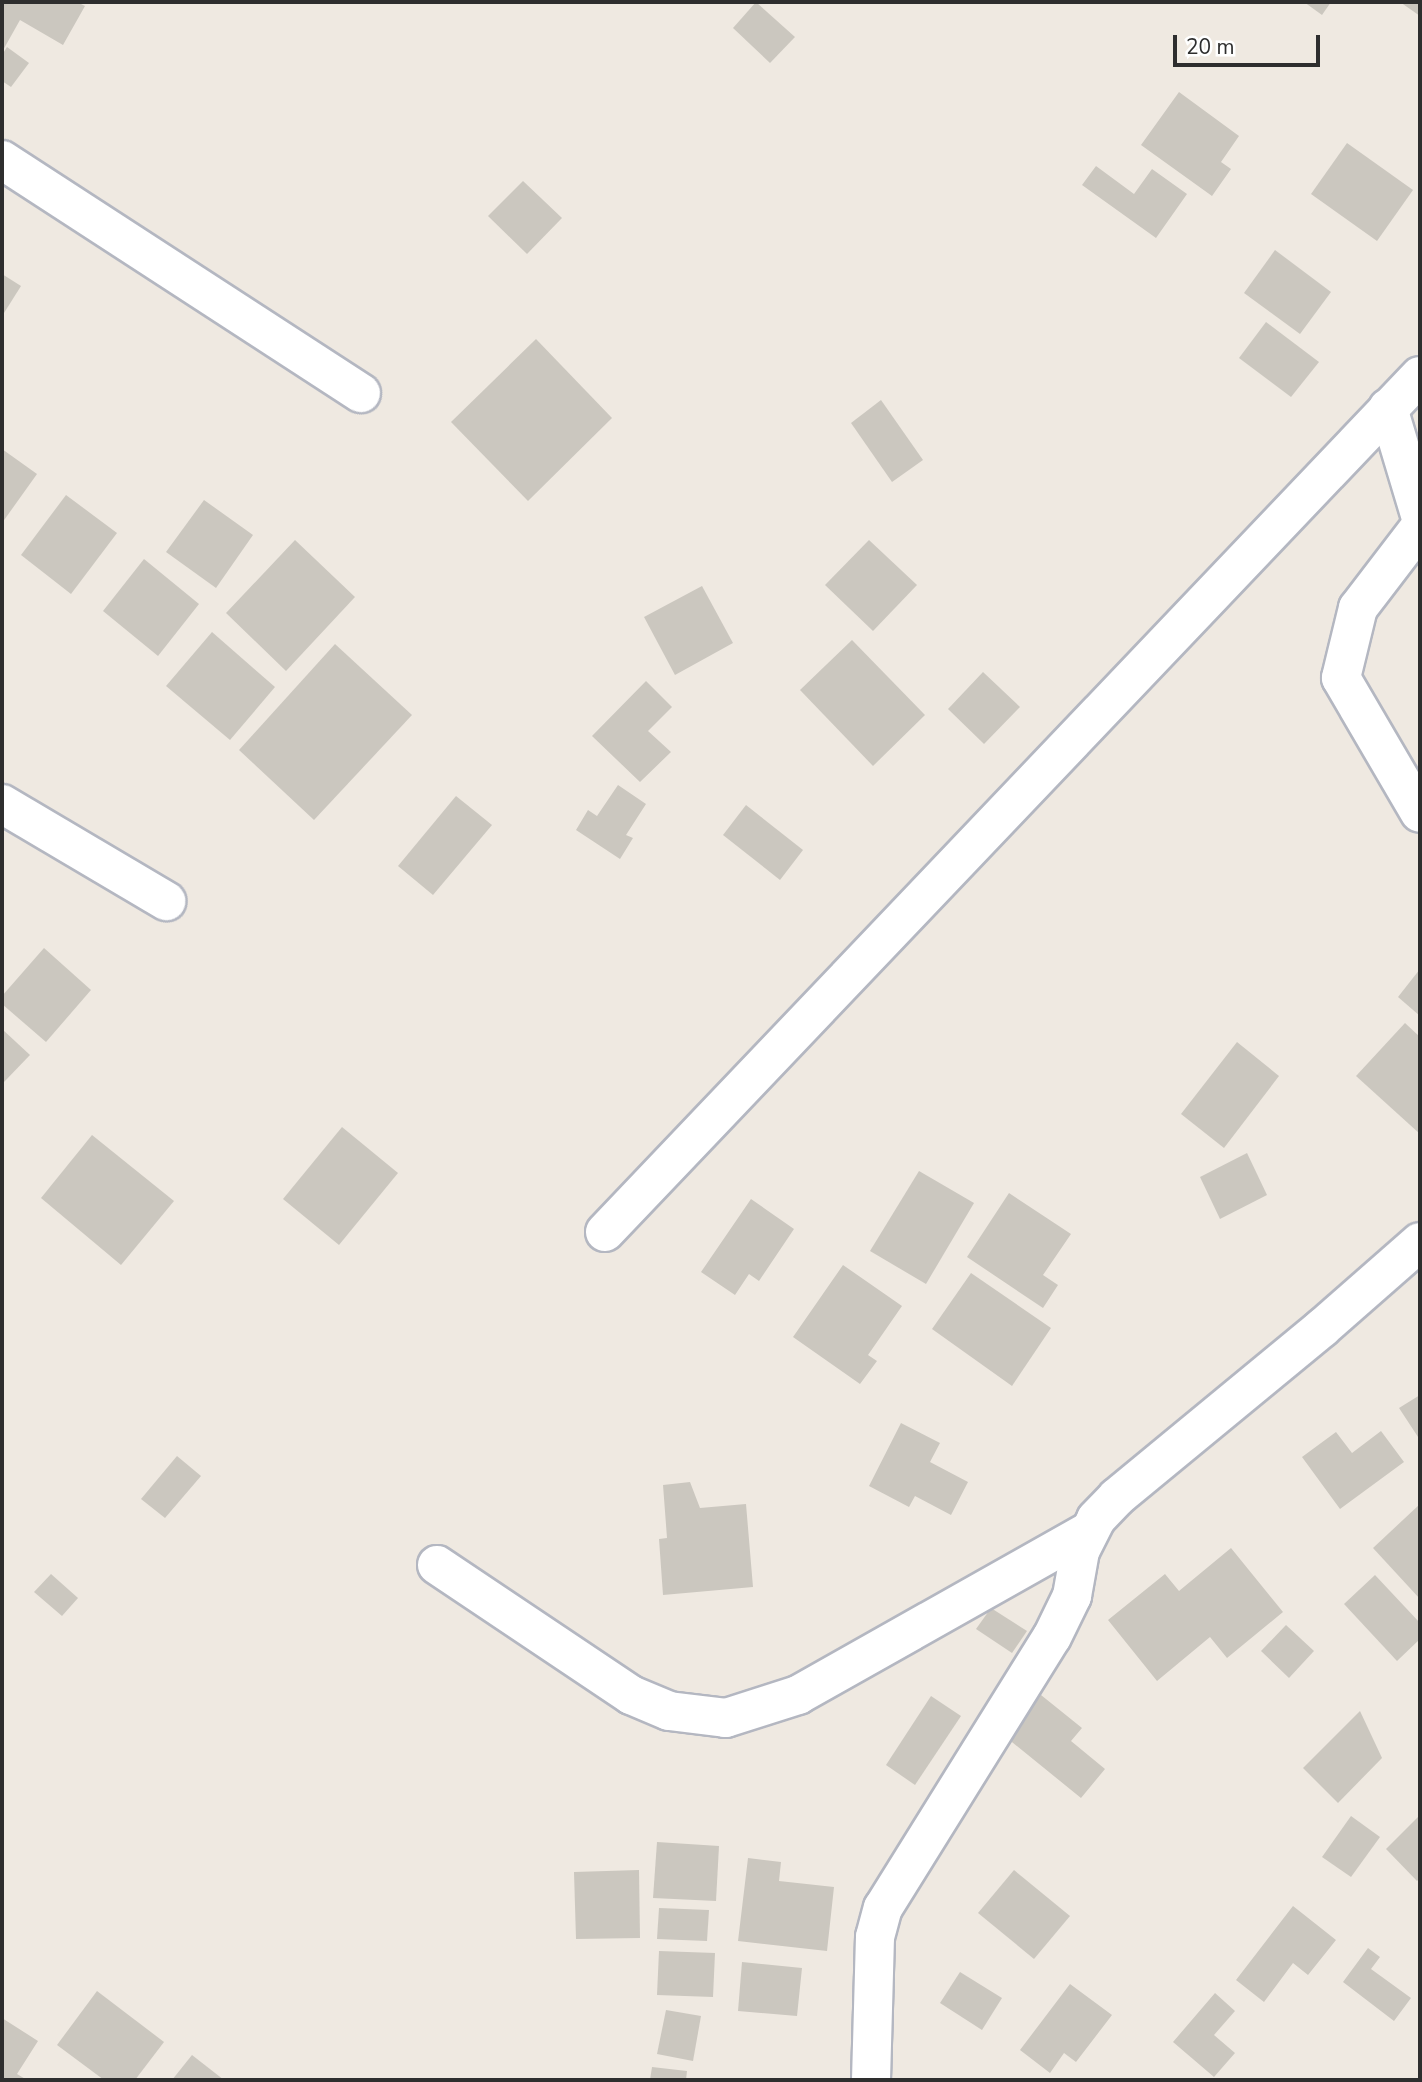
<!DOCTYPE html>
<html>
<head>
<meta charset="utf-8">
<style>
  body { margin:0 }
  #map { position:relative; width:1422px; height:2082px; overflow:hidden; background:#efe9e1; font-family:"Nunito Sans",sans-serif }
  div>[style] { position:absolute }
  [style*='--x'] { left:calc(var(--x)*1px); top:calc(var(--y)*1px); width:calc(var(--w)*1px); rotate:calc(var(--a)*1deg) }
  .building>* { inset:0; background:#cbc7bf }
  .roads { filter:drop-shadow(2px 0 #b4b7c1) drop-shadow(-2px 0 #b4b7c1) drop-shadow(0 2px #b4b7c1) drop-shadow(0 -2px #b4b7c1) }
  .minor>* { height:38px; margin:-19px; padding:0 19px; transform-origin:19px; border-radius:19px; background:#fff }
  span { translate:-50% -50%; white-space:nowrap; text-align:center; line-height:1.15; -webkit-text-stroke:6px #fff; paint-order:stroke }
  .frame { position:absolute; inset:0; border:4px solid #2e2e2e; pointer-events:none }
  .scale { position:absolute; left:1173px; top:35px; width:147px; height:32px; box-sizing:border-box; border:4px solid #2e2e2e; border-top:0; padding-left:9px; font-size:21px; line-height:24px; white-space:nowrap; color:#2e2e2e; -webkit-text-stroke:5px #fff; paint-order:stroke }
</style>
</head>
<body>
<div id="map">
  <div class="building">
    <div style="clip-path:polygon(3px 2px,77px 2px,85px 6px,63px 45px,20px 20px,2px 52px)"></div>
    <div style="clip-path:polygon(756px 2px,795px 37px,770px 63px,733px 28px)"></div>
    <div style="clip-path:polygon(1304px 2px,1331px 2px,1322px 15px)"></div>
    <div style="clip-path:polygon(1400px 2px,1420px 2px,1420px 16px)"></div>
    <div style="clip-path:polygon(7px 47px,29px 63px,11px 87px,2px 81px,2px 55px)"></div>
    <div style="clip-path:polygon(1179px 92px,1239px 136px,1221px 162px,1231px 169px,1212px 196px,1141px 145px)"></div>
    <div style="clip-path:polygon(1347px 143px,1413px 190px,1377px 241px,1311px 194px)"></div>
    <div style="clip-path:polygon(1096px 166px,1134px 194px,1152px 169px,1187px 194px,1156px 238px,1082px 185px)"></div>
    <div style="clip-path:polygon(523px 181px,562px 218px,527px 254px,488px 216px)"></div>
    <div style="clip-path:polygon(1275px 250px,1331px 292px,1300px 334px,1244px 293px)"></div>
    <div style="clip-path:polygon(2px 274px,21px 286px,4px 313px,2px 312px)"></div>
    <div style="clip-path:polygon(1266px 322px,1319px 362px,1291px 397px,1239px 358px)"></div>
    <div style="clip-path:polygon(536px 339px,612px 418px,528px 501px,451px 422px)"></div>
    <div style="clip-path:polygon(881px 400px,923px 460px,892px 482px,851px 423px)"></div>
    <div style="clip-path:polygon(2px 449px,37px 474px,2px 523px)"></div>
    <div style="clip-path:polygon(66px 495px,117px 533px,71px 594px,21px 555px)"></div>
    <div style="clip-path:polygon(204px 500px,253px 535px,216px 588px,166px 552px)"></div>
    <div style="clip-path:polygon(295px 540px,355px 597px,286px 671px,226px 613px)"></div>
    <div style="clip-path:polygon(869px 540px,917px 585px,873px 631px,825px 585px)"></div>
    <div style="clip-path:polygon(144px 559px,199px 604px,158px 656px,103px 611px)"></div>
    <div style="clip-path:polygon(702px 586px,733px 643px,675px 675px,644px 617px)"></div>
    <div style="clip-path:polygon(212px 632px,275px 687px,230px 740px,166px 686px)"></div>
    <div style="clip-path:polygon(852px 640px,925px 715px,873px 766px,800px 690px)"></div>
    <div style="clip-path:polygon(335px 644px,412px 715px,314px 820px,239px 750px)"></div>
    <div style="clip-path:polygon(983px 672px,1020px 707px,984px 744px,948px 709px)"></div>
    <div style="clip-path:polygon(646px 681px,672px 707px,648px 731px,671px 752px,640px 782px,592px 736px)"></div>
    <div style="clip-path:polygon(618px 785px,646px 804px,626px 835px,633px 838px,620px 859px,576px 830px,588px 810px,597px 816px)"></div>
    <div style="clip-path:polygon(456px 796px,492px 825px,433px 895px,398px 866px)"></div>
    <div style="clip-path:polygon(746px 805px,803px 850px,780px 880px,723px 835px)"></div>
    <div style="clip-path:polygon(44px 948px,91px 990px,46px 1042px,2px 1004px,2px 996px)"></div>
    <div style="clip-path:polygon(1420px 969px,1420px 1016px,1398px 997px)"></div>
    <div style="clip-path:polygon(1405px 1023px,1420px 1037px,1420px 1134px,1356px 1076px)"></div>
    <div style="clip-path:polygon(2px 1029px,30px 1055px,4px 1082px,2px 1080px)"></div>
    <div style="clip-path:polygon(1237px 1042px,1279px 1076px,1224px 1148px,1181px 1114px)"></div>
    <div style="clip-path:polygon(342px 1127px,398px 1173px,339px 1245px,283px 1199px)"></div>
    <div style="clip-path:polygon(92px 1135px,174px 1201px,121px 1265px,41px 1198px)"></div>
    <div style="clip-path:polygon(1247px 1153px,1267px 1195px,1220px 1219px,1200px 1177px)"></div>
    <div style="clip-path:polygon(919px 1171px,974px 1203px,926px 1284px,870px 1251px)"></div>
    <div style="clip-path:polygon(1009px 1193px,1071px 1234px,1043px 1275px,1058px 1285px,1043px 1308px,967px 1257px)"></div>
    <div style="clip-path:polygon(751px 1199px,794px 1229px,759px 1281px,749px 1274px,735px 1295px,701px 1272px)"></div>
    <div style="clip-path:polygon(843px 1265px,902px 1306px,868px 1355px,877px 1361px,860px 1384px,793px 1337px)"></div>
    <div style="clip-path:polygon(971px 1273px,1051px 1328px,1012px 1386px,932px 1329px)"></div>
    <div style="clip-path:polygon(1420px 1395px,1420px 1440px,1399px 1408px)"></div>
    <div style="clip-path:polygon(901px 1423px,940px 1443px,930px 1462px,968px 1482px,951px 1515px,915px 1496px,909px 1507px,869px 1486px)"></div>
    <div style="clip-path:polygon(1381px 1431px,1404px 1462px,1340px 1509px,1302px 1457px,1336px 1432px,1352px 1453px)"></div>
    <div style="clip-path:polygon(177px 1456px,201px 1476px,165px 1518px,141px 1499px)"></div>
    <div style="clip-path:polygon(690px 1482px,700px 1508px,746px 1504px,753px 1587px,663px 1595px,659px 1539px,667px 1538px,663px 1485px)"></div>
    <div style="clip-path:polygon(1420px 1504px,1420px 1599px,1373px 1548px)"></div>
    <div style="clip-path:polygon(1231px 1548px,1283px 1612px,1227px 1658px,1210px 1637px,1157px 1681px,1108px 1620px,1165px 1574px,1179px 1591px)"></div>
    <div style="clip-path:polygon(51px 1574px,78px 1598px,62px 1616px,34px 1592px)"></div>
    <div style="clip-path:polygon(1375px 1575px,1420px 1623px,1420px 1639px,1397px 1661px,1344px 1604px)"></div>
    <div style="clip-path:polygon(991px 1608px,1027px 1631px,1012px 1653px,976px 1629px)"></div>
    <div style="clip-path:polygon(1286px 1625px,1314px 1651px,1289px 1678px,1261px 1651px)"></div>
    <div style="clip-path:polygon(1041px 1695px,1082px 1728px,1071px 1741px,1105px 1769px,1081px 1798px,1007px 1738px)"></div>
    <div style="clip-path:polygon(931px 1696px,961px 1716px,915px 1785px,886px 1765px)"></div>
    <div style="clip-path:polygon(1360px 1711px,1382px 1758px,1338px 1803px,1303px 1768px)"></div>
    <div style="clip-path:polygon(1420px 1815px,1420px 1878px,1417px 1881px,1386px 1849px)"></div>
    <div style="clip-path:polygon(1351px 1816px,1380px 1837px,1351px 1877px,1322px 1857px)"></div>
    <div style="clip-path:polygon(657px 1842px,719px 1846px,716px 1901px,653px 1898px)"></div>
    <div style="clip-path:polygon(748px 1858px,781px 1862px,779px 1881px,834px 1887px,827px 1951px,738px 1941px)"></div>
    <div style="clip-path:polygon(639px 1870px,640px 1938px,576px 1939px,574px 1872px)"></div>
    <div style="clip-path:polygon(1014px 1870px,1070px 1916px,1034px 1959px,978px 1913px)"></div>
    <div style="clip-path:polygon(1293px 1906px,1336px 1940px,1308px 1975px,1293px 1963px,1264px 2002px,1236px 1980px)"></div>
    <div style="clip-path:polygon(659px 1908px,709px 1910px,707px 1941px,657px 1939px)"></div>
    <div style="clip-path:polygon(1368px 1948px,1380px 1957px,1371px 1969px,1411px 1998px,1394px 2021px,1343px 1982px)"></div>
    <div style="clip-path:polygon(659px 1951px,715px 1953px,713px 1997px,657px 1995px)"></div>
    <div style="clip-path:polygon(742px 1962px,802px 1968px,797px 2016px,738px 2011px)"></div>
    <div style="clip-path:polygon(960px 1972px,1002px 1998px,982px 2030px,940px 2003px)"></div>
    <div style="clip-path:polygon(1070px 1984px,1112px 2015px,1076px 2062px,1064px 2053px,1050px 2073px,1020px 2050px)"></div>
    <div style="clip-path:polygon(97px 1991px,164px 2042px,135px 2080px,104px 2080px,57px 2045px)"></div>
    <div style="clip-path:polygon(1215px 1993px,1235px 2011px,1214px 2035px,1235px 2053px,1214px 2077px,1173px 2042px)"></div>
    <div style="clip-path:polygon(666px 2010px,701px 2016px,693px 2061px,657px 2054px)"></div>
    <div style="clip-path:polygon(2px 2018px,38px 2041px,17px 2074px,27px 2080px,2px 2080px)"></div>
    <div style="clip-path:polygon(192px 2055px,224px 2080px,172px 2080px)"></div>
    <div style="clip-path:polygon(652px 2067px,687px 2071px,686px 2080px,650px 2080px)"></div>
  </div>
  <div class="roads">
    <div class="minor">
      <div style="--x:2;--y:160;--w:428;--a:33"></div>
      <div style="--x:1388;--y:408;--w:112;--a:73.3"></div>
      <div style="--x:1420;--y:527;--w:102;--a:127.4"></div>
      <div style="--x:1358;--y:608;--w:72;--a:103.7"></div>
      <div style="--x:1341;--y:678;--w:156;--a:59.7"></div>
      <div style="--x:2;--y:804;--w:191;--a:30.6"></div>
      <div style="--x:605;--y:1232;--w:1182;--a:-46.41"></div>
      <div style="--x:437;--y:1565;--w:234;--a:33.8"></div>
      <div style="--x:631;--y:1695;--w:41;--a:22.8"></div>
      <div style="--x:669;--y:1711;--w:57;--a:7"></div>
      <div style="--x:726;--y:1718;--w:76;--a:-17.7"></div>
      <div style="--x:798;--y:1695;--w:334;--a:-29.4"></div>
      <div style="--x:871;--y:2080;--w:143;--a:-88.4"></div>
      <div style="--x:875;--y:1937;--w:30;--a:-75"></div>
      <div style="--x:883;--y:1908;--w:319;--a:-58.1"></div>
      <div style="--x:1052;--y:1637;--w:46;--a:-64"></div>
      <div style="--x:1072;--y:1596;--w:46;--a:-79.9"></div>
      <div style="--x:1080;--y:1551;--w:36;--a:-63"></div>
      <div style="--x:1096;--y:1519;--w:30;--a:-46"></div>
      <div style="--x:1117;--y:1497;--w:266;--a:-39.5"></div>
      <div style="--x:1322;--y:1328;--w:130;--a:-41.3"></div>
    </div>
  </div>
  <div class="frame"></div>
  <div class="scale">20 m</div>
</div>
</body>
</html>
